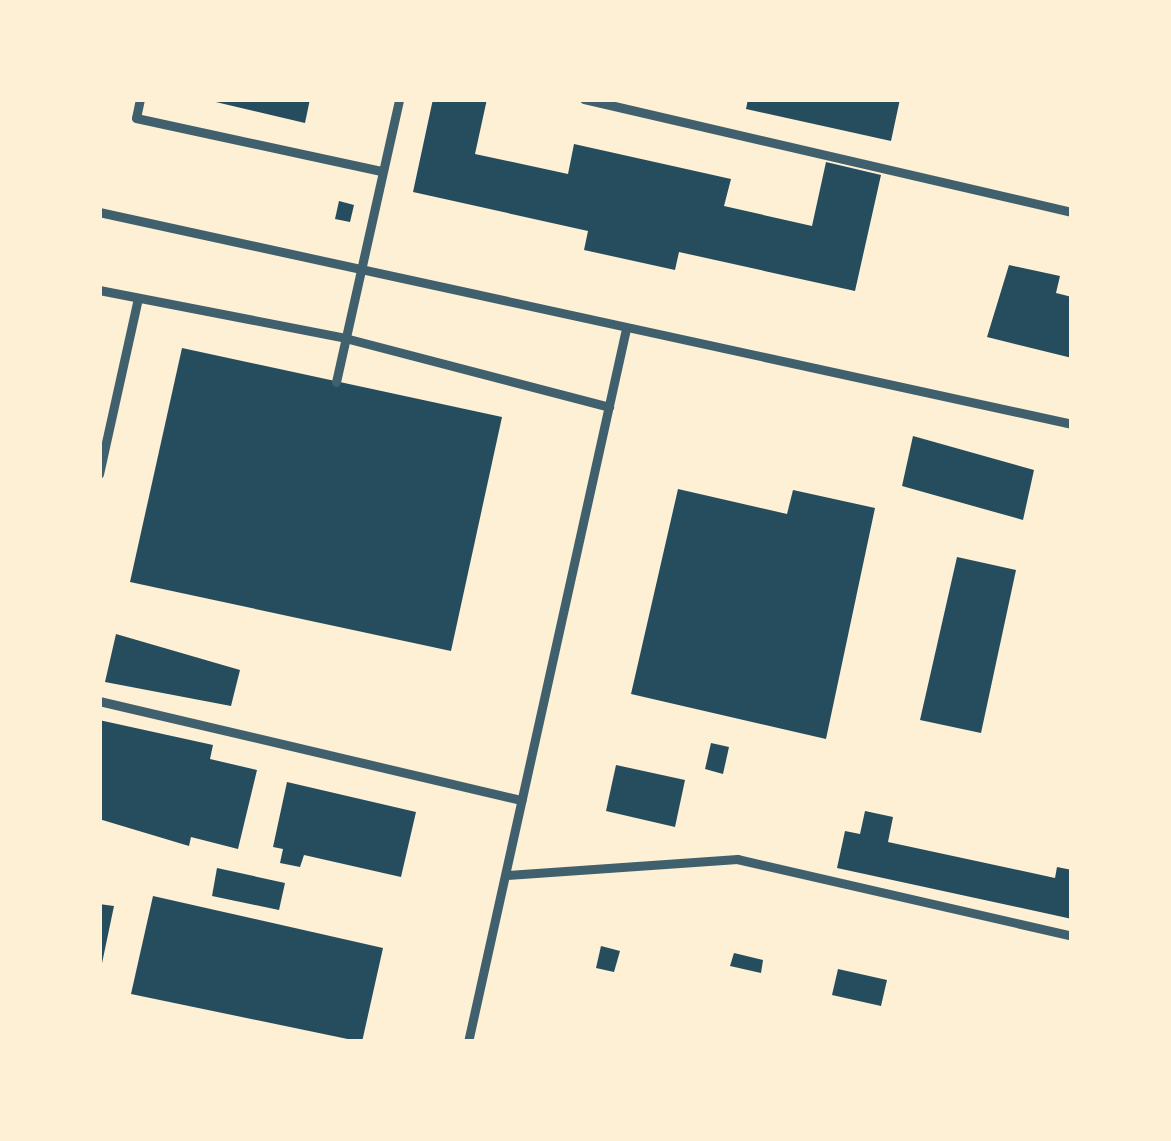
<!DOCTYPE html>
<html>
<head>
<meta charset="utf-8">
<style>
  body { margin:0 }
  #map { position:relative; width:1171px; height:1141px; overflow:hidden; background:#fdf0d5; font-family:"Fira Sans",sans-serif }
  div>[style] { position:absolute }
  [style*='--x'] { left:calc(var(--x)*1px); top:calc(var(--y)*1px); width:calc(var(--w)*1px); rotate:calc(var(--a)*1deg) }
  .building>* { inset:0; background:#264d5e }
  .service>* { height:9px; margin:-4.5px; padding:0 4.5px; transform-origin:4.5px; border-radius:4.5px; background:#3f606c }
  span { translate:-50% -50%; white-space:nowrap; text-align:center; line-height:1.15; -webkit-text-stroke:10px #fdf0d5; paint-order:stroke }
  .frame { position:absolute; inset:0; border:102px solid #fdf0d5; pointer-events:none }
</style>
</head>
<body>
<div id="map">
  <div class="building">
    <div style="clip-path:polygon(203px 99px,310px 99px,305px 123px)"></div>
    <div style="clip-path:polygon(433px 99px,487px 99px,475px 154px,568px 174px,574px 144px,731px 179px,724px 206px,812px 226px,826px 162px,881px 175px,855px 291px,679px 252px,675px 270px,584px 250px,588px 231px,413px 192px)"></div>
    <div style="clip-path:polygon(748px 99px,900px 99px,891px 141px,746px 109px)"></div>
    <div style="clip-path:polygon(339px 201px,354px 205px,350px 222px,335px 219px)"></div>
    <div style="clip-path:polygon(1009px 265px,1060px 276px,1056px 293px,1072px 297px,1072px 358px,987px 337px)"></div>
    <div style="clip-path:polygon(182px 348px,502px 417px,451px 651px,130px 582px)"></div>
    <div style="clip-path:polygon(913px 436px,1034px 470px,1023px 520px,902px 486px)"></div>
    <div style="clip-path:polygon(678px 489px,787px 514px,793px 490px,875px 508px,826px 739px,631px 694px)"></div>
    <div style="clip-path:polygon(957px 557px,1016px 570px,981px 733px,920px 720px)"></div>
    <div style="clip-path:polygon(116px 634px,240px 670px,231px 706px,105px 682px)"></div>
    <div style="clip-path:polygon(99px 720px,213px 745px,210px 759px,257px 770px,238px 849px,191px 837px,189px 846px,99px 819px)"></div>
    <div style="clip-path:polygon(711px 743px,729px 747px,723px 774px,705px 769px)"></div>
    <div style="clip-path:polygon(616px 765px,685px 780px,675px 827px,606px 811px)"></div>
    <div style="clip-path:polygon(287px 782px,416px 812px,401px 877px,304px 855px,300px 867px,280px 863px,283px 849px,273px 847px)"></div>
    <div style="clip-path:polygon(865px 811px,893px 817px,888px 842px,1055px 878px,1057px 867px,1072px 870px,1072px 919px,837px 868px,845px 831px,860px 834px)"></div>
    <div style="clip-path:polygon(217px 868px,285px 883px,279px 910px,212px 896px)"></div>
    <div style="clip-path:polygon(153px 896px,383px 948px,362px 1042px,131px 994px)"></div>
    <div style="clip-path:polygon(99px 904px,114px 906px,101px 968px,99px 968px)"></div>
    <div style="clip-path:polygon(601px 946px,620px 951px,614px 972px,596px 968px)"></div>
    <div style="clip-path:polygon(734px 953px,763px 960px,761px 973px,730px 966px)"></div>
    <div style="clip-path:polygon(838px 969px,887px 980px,881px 1006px,832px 995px)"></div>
  </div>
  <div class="service">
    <div style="--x:140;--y:99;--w:19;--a:102"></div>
    <div style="--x:136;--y:118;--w:252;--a:12.2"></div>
    <div style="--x:584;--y:99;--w:501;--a:13.04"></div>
    <div style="--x:99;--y:212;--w:996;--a:12.29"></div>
    <div style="--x:99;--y:290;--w:251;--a:11"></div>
    <div style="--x:345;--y:338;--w:273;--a:14.6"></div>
    <div style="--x:336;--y:382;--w:290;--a:-77.4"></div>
    <div style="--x:99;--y:474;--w:180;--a:-77.5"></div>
    <div style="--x:99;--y:701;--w:434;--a:13.2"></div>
    <div style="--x:507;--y:875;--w:231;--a:-4"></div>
    <div style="--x:737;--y:859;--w:344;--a:12.9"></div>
    <div style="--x:468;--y:1042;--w:730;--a:-77.51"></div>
  </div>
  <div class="frame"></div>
</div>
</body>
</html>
